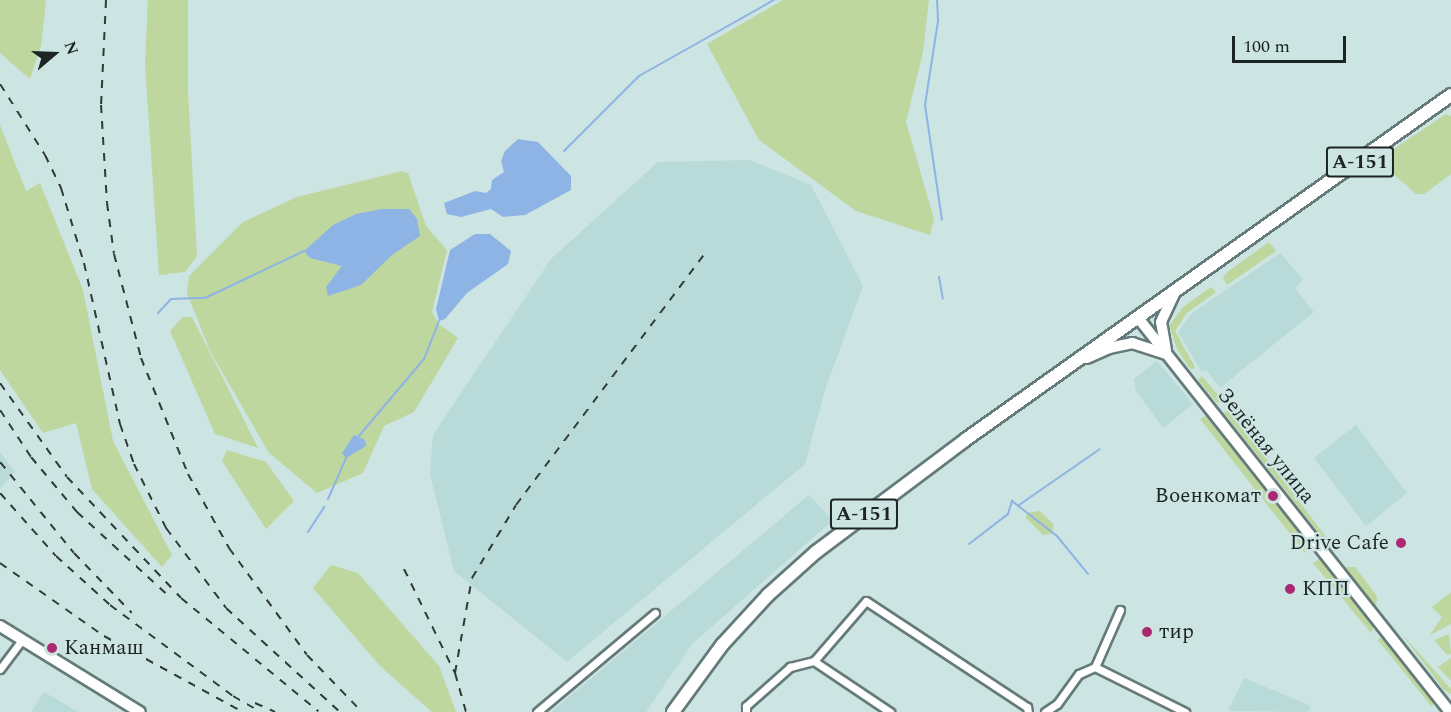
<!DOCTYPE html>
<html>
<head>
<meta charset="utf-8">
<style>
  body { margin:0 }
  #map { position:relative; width:1451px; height:712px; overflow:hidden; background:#cce4e2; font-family:Spectral,serif }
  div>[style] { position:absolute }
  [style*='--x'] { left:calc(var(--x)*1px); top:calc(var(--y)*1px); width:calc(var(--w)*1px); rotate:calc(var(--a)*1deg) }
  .built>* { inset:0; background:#b8dad8 }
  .green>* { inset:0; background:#bdd79f }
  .water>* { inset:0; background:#8eb3e5 }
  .stream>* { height:2px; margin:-1px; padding:0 1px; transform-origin:1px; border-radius:1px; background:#8eb3e5 }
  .roads { filter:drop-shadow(2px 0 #657b79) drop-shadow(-2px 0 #657b79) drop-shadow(0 2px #657b79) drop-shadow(0 -2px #657b79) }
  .minor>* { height:7px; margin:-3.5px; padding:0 3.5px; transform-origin:3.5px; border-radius:3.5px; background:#fff }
  .secondary>* { height:10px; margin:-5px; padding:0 5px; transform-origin:5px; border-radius:5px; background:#fff }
  .trunk>* { height:12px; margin:-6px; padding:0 6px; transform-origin:6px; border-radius:6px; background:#fff }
  .rail>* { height:2px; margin-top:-1px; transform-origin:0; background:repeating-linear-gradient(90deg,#2f3a39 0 8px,transparent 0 16px) }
  .dots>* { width:16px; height:16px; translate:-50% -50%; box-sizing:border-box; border:3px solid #cce4e2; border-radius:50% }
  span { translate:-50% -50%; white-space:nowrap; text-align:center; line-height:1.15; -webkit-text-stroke:4.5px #cce4e2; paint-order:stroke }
  .shield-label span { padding:2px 4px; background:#cce4e2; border:2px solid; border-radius:4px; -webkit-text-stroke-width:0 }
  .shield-label { font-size:20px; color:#1c2524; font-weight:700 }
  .street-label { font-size:21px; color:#1c2524 }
  .poi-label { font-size:21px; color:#1c2524 }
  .right { translate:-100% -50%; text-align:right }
  .left { translate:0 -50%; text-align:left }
  .north { position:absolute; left:24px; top:24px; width:60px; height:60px; -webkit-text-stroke:4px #cce4e2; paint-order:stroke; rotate:71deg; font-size:16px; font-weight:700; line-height:24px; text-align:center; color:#1c2524 }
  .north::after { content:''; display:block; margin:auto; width:21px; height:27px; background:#1c2524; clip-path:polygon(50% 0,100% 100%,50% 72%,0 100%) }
  .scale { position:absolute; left:1232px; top:36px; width:114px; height:27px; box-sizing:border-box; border:3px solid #1c2524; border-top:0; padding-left:8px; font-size:18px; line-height:21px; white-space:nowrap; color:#1c2524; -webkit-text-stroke:4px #cce4e2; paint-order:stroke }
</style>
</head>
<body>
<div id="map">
  <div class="built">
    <div style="clip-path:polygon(749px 160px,811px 185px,863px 286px,825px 390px,805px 464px,567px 662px,454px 571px,430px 474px,433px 435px,551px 259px,658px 162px)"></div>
    <div style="clip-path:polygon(1280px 253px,1303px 279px,1295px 288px,1314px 312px,1220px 388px,1206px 370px,1201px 371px,1178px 332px,1191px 314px)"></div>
    <div style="clip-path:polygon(1157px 361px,1193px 404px,1163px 428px,1136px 391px,1134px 379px)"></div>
    <div style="clip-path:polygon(1356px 425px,1407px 493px,1366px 526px,1314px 458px)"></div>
    <div style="clip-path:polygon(0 453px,15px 472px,0 489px)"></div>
    <div style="clip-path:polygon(809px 495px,833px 520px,692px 644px,646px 712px,551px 712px)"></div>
    <div style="clip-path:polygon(1244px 678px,1311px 706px,1308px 712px,1228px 711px)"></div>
    <div style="clip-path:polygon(44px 692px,78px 712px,31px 712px)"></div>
  </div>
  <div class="green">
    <div style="clip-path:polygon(0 0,46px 0,41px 46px,30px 79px,0 53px)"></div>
    <div style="clip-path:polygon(148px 0,188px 0,188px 90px,197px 256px,185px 272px,159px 275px,145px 63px)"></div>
    <div style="clip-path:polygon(783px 0,929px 0,923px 52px,906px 122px,934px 219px,930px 235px,856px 211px,759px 140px,707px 44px)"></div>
    <div style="clip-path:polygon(1446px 114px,1451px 116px,1451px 174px,1424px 194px,1416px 194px,1388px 169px,1385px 155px)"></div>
    <div style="clip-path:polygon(0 125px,26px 191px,40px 183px,83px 290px,113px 441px,172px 555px,162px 567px,92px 489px,76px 423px,43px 433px,0 370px)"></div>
    <div style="clip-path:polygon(402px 171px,408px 173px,426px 226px,447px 250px,432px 312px,439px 324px,458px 338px,414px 412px,384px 426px,363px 473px,317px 493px,269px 453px,210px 351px,187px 293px,189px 276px,243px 222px,297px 197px)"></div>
    <div style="clip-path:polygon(1269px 242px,1276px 251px,1227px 285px,1223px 278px,1226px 273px)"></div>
    <div style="clip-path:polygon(1211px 287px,1216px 292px,1187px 313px,1175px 331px,1195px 367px,1191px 370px,1178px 351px,1169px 326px,1183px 307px)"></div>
    <div style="clip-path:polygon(183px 317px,192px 317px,258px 448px,215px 434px,170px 331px)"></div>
    <div style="clip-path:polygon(1202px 376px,1222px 400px,1217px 403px,1198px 380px)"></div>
    <div style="clip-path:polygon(1230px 411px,1327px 538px,1326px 542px,1223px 412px)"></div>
    <div style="clip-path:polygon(1209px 414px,1270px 487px,1266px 491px,1277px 506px,1282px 502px,1310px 539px,1311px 548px,1305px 553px,1200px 419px)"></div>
    <div style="clip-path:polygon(227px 450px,266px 462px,294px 501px,266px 529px,222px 461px)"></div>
    <div style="clip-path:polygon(1040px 511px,1053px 524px,1053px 534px,1043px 535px,1026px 518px,1027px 513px)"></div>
    <div style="clip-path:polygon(1322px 557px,1375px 623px,1371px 633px,1313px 563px)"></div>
    <div style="clip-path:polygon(331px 565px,358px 573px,439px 666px,456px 712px,432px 712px,380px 666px,313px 588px)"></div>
    <div style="clip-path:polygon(1344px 567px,1355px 567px,1377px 596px,1376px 607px)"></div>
    <div style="clip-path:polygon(1451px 592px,1451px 624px,1430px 635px,1442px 617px,1432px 607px)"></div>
    <div style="clip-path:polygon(1401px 633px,1451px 689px,1451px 694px,1444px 690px)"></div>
    <div style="clip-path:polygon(1384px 634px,1434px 700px,1432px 707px,1378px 640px)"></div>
    <div style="clip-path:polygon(1449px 634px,1451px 654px,1447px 655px,1434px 640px)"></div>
    <div style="clip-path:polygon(1451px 658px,1451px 681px,1438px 667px)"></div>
  </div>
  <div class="water">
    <div style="clip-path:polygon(518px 139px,538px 142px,571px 176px,571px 190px,525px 215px,503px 217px,491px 209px,461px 217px,447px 214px,444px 203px,475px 191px,486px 193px,491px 189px,492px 180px,504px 172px,501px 161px,505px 151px)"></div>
    <div style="clip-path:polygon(382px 209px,409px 209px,417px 219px,420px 236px,392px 255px,361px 285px,328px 296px,326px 287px,342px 266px,310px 258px,304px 251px,333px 225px,356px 214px)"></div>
    <div style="clip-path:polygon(475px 234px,490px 234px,511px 251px,508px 264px,467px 293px,445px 319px,439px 321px,436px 309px,450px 250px)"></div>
    <div style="clip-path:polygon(354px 435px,365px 440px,366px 446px,346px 458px,342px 453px)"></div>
  </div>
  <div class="stream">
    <div style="--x:937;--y:0;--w:21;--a:87"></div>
    <div style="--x:938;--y:21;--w:85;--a:98.8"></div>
    <div style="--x:925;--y:105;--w:116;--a:81.6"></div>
    <div style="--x:564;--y:151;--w:106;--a:-45"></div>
    <div style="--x:639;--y:76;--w:155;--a:-29.4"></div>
    <div style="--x:939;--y:277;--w:22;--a:80"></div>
    <div style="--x:158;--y:313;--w:19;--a:-47"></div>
    <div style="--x:171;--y:299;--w:34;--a:-2"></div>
    <div style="--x:205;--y:298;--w:110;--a:-25.4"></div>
    <div style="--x:358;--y:437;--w:102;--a:-49.8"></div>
    <div style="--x:424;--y:359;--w:41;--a:-68.5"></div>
    <div style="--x:328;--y:499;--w:45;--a:-66.3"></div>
    <div style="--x:1019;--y:505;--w:98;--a:-34.7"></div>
    <div style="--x:308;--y:532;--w:30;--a:-57"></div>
    <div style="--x:969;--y:544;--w:49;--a:-37.6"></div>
    <div style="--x:1008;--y:514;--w:14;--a:-73"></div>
    <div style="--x:1012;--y:501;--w:57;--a:37.9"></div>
    <div style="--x:1057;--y:536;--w:49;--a:50.8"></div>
  </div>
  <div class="roads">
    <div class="minor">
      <div style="--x:1120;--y:610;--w:62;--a:113.7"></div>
      <div style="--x:1095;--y:667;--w:101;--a:26.6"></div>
      <div style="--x:814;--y:661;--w:92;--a:33.9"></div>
      <div style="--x:0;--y:669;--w:36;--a:-53"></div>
      <div style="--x:537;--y:712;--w:154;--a:-40"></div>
      <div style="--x:746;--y:712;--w:6;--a:-90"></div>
      <div style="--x:746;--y:706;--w:59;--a:-41.6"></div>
      <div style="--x:790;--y:667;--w:25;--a:-14"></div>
      <div style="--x:814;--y:661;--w:79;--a:-49.1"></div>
      <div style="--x:866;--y:601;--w:193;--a:33.4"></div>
      <div style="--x:1027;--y:707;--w:5;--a:79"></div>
      <div style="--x:1045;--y:712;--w:14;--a:-34"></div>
      <div style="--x:1057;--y:704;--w:37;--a:-54"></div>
      <div style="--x:1079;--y:674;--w:17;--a:-24"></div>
    </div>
    <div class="secondary">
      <div style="--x:1139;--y:319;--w:501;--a:51.64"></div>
      <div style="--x:1166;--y:350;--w:28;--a:-100"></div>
      <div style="--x:1161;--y:322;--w:31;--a:-65"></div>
      <div style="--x:1087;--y:358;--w:24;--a:-24"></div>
      <div style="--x:1109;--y:348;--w:24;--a:-12"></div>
      <div style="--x:1132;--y:343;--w:35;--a:18"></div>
      <div style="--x:0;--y:626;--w:164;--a:31.6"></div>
    </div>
    <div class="trunk">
      <div style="--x:673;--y:712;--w:83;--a:-53.8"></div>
      <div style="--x:722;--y:645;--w:68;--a:-47.4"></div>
      <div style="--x:768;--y:595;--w:64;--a:-41.9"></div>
      <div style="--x:816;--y:552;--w:186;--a:-36.9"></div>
      <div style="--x:965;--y:440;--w:596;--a:-35.37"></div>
    </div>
  </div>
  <div class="rail">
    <div style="--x:106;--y:0;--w:105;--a:92.7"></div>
    <div style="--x:101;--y:105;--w:98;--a:86.5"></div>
    <div style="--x:107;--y:203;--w:51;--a:82.2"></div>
    <div style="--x:114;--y:254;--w:107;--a:75.4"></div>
    <div style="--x:141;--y:358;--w:125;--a:67.9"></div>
    <div style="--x:188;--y:474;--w:85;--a:61"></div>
    <div style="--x:229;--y:548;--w:132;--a:53.9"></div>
    <div style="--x:307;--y:655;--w:79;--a:46"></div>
    <div style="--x:0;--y:84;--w:84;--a:57.6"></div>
    <div style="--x:45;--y:155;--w:37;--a:64"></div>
    <div style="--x:61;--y:188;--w:78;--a:73"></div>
    <div style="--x:84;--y:263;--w:165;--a:77.4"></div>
    <div style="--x:120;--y:424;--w:42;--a:70.7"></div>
    <div style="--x:134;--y:464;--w:72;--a:63.4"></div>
    <div style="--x:166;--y:528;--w:100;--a:53.1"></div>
    <div style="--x:226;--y:608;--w:154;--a:42.4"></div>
    <div style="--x:0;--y:383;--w:115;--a:54.5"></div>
    <div style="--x:67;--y:477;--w:166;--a:46.7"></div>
    <div style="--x:181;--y:598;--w:178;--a:39.5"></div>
    <div style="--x:0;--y:410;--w:56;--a:56.6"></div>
    <div style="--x:31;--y:457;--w:72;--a:50.1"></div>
    <div style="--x:77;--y:512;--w:127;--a:42.5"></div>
    <div style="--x:0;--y:462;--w:117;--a:50.9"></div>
    <div style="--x:74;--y:553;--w:83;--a:46"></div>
    <div style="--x:0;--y:493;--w:84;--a:48.4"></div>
    <div style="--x:56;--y:556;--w:73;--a:42.2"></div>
    <div style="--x:110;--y:605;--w:153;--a:36.5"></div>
    <div style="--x:233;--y:696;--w:32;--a:30"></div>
    <div style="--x:0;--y:563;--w:127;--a:35.1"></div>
    <div style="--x:104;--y:636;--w:158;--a:28.7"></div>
    <div style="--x:404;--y:569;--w:116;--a:63.9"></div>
    <div style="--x:455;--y:673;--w:41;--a:74.2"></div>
    <div style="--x:455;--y:673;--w:97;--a:-79.9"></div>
    <div style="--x:472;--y:578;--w:85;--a:-58.9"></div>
    <div style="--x:516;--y:505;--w:315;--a:-53.1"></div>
    <div style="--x:255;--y:703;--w:22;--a:24"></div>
  </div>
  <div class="dots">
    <div style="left:1273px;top:496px;background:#ab2872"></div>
    <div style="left:1401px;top:543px;background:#ab2872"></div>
    <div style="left:1290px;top:589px;background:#ab2872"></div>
    <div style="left:1147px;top:632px;background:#ab2872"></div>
    <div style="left:52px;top:648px;background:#ab2872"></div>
  </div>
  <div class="shield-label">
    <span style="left:1360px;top:162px">А-151</span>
    <span style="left:864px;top:514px">А-151</span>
  </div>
  <div class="street-label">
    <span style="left:1266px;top:446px;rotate:51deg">Зелёная улица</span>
  </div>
  <div class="poi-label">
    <span class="right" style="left:1261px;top:496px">Военкомат</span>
    <span class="right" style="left:1389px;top:543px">Drive Cafe</span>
    <span class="left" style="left:1302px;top:589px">КПП</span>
    <span class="left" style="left:1159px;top:632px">тир</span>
    <span class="left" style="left:64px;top:648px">Канмаш</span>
  </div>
  <div class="north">N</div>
  <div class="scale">100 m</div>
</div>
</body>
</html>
